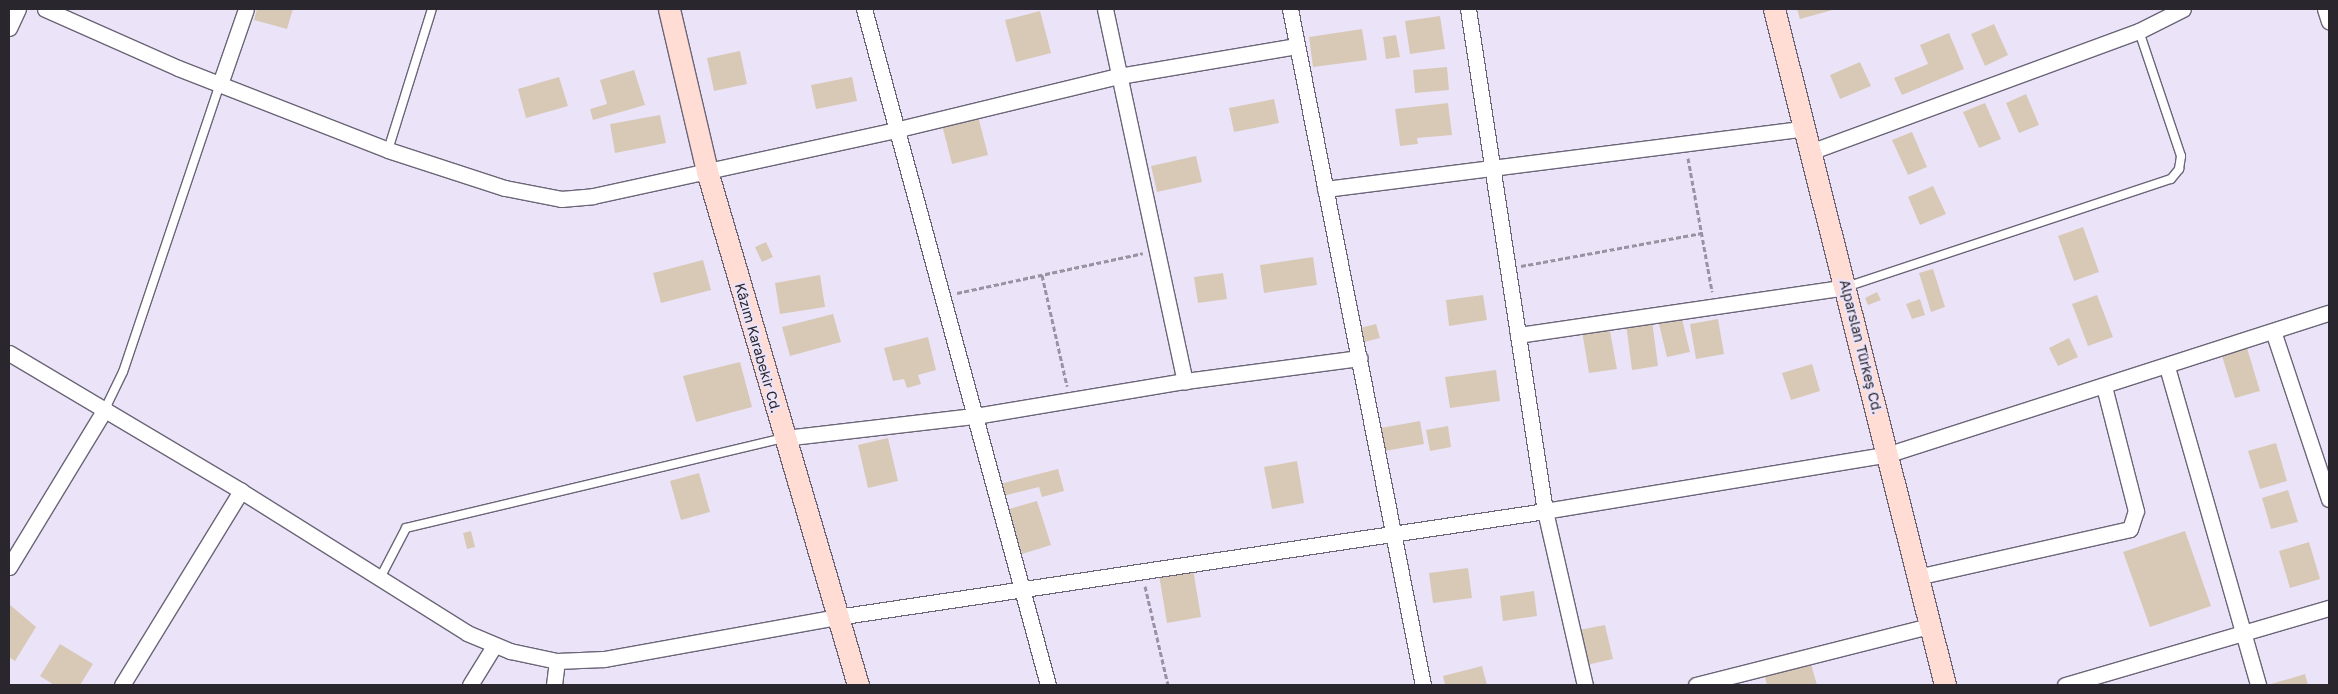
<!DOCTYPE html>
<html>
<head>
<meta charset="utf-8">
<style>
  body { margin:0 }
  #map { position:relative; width:2338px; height:694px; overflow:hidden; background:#ebe4f9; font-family:"Golos Text",sans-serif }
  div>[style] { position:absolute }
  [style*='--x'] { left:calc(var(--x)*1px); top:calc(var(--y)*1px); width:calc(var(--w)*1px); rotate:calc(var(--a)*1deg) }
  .building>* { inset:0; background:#d8c9b7 }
  .path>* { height:3px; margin-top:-1.5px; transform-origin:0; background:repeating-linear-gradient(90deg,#9893a3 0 5px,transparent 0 7.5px) }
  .roads { filter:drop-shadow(1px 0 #6b6577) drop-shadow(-1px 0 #6b6577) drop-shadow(0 1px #6b6577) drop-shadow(0 -1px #6b6577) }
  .lane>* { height:8px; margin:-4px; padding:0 4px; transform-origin:4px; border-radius:4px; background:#fff }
  .street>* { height:15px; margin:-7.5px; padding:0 7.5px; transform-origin:7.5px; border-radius:7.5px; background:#fff }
  .secondary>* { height:21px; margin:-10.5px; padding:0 10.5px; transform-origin:10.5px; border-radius:10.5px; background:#ffdcd4 }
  span { translate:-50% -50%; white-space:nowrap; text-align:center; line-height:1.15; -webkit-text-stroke:4.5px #ebe4f9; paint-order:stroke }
  .street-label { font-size:14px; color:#29262e }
  .frame { position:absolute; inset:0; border:10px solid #29262e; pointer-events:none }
</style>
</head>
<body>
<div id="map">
  <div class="building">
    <div style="clip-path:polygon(257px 9px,293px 9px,287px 29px,254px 20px)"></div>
    <div style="clip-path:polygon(1797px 9px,1836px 9px,1800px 19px)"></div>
    <div style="clip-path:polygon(1040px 11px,1051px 53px,1016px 62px,1005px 20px)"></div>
    <div style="clip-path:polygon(1440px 16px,1445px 49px,1410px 54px,1405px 21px)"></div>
    <div style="clip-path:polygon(1994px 24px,2008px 55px,1985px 66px,1971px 34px)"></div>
    <div style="clip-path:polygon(1362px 29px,1367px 60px,1313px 67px,1309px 37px)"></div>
    <div style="clip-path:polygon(1949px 33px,1964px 69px,1902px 95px,1894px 78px,1928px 64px,1920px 45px)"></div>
    <div style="clip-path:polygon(1396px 35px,1400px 57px,1386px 59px,1383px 37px)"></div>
    <div style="clip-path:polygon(740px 51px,747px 84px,714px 91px,707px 58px)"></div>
    <div style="clip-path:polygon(1860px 62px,1871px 86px,1840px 99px,1830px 75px)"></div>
    <div style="clip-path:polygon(1447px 67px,1449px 90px,1415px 93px,1413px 70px)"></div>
    <div style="clip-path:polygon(634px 70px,645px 105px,593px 120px,590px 109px,607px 104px,600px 80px)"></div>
    <div style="clip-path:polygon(559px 77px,568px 106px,526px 118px,518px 89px)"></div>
    <div style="clip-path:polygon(852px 77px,857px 101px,816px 109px,811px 85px)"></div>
    <div style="clip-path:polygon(2026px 94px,2039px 125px,2019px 133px,2006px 103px)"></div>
    <div style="clip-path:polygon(1274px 99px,1279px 123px,1234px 132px,1229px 108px)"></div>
    <div style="clip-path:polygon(1448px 103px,1452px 135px,1417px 138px,1418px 144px,1400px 146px,1395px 109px)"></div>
    <div style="clip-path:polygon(1985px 103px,2001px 139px,1979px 148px,1963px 112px)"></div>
    <div style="clip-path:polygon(660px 115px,666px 143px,615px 153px,610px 124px)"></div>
    <div style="clip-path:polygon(978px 116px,988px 155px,952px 164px,942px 125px)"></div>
    <div style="clip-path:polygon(1912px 132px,1927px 167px,1908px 175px,1892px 140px)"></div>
    <div style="clip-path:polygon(1196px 156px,1202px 182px,1157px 192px,1151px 166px)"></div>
    <div style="clip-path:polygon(1933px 186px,1946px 214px,1920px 225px,1908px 197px)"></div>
    <div style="clip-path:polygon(2083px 227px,2099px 272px,2074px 281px,2058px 236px)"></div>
    <div style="clip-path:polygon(766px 242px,773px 257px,762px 262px,755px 247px)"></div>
    <div style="clip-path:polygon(1313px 257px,1317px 285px,1264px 293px,1260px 265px)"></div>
    <div style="clip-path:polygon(703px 260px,711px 290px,661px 303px,653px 273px)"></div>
    <div style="clip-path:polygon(1933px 269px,1945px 307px,1931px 312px,1919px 273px)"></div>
    <div style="clip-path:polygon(1223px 273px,1227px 299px,1198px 303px,1194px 277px)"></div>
    <div style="clip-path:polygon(820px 275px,825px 307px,780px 314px,775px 283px)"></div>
    <div style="clip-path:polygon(1877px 292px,1881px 300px,1868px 305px,1865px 298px)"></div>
    <div style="clip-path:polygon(1483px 295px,1487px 320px,1449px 326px,1446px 300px)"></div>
    <div style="clip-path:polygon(2097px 295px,2113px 337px,2088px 346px,2072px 304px)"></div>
    <div style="clip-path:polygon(1920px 299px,1925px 315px,1912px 319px,1906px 304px)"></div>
    <div style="clip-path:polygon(833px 314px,841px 342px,790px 356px,782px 327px)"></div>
    <div style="clip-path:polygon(1682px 319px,1690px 352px,1667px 357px,1659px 324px)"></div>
    <div style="clip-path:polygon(1718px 319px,1724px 354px,1696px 359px,1690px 324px)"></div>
    <div style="clip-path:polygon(1652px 321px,1658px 366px,1632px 370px,1626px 324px)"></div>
    <div style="clip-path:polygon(1376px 324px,1380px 338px,1364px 342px,1360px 328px)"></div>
    <div style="clip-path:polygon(1609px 326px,1617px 369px,1589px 373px,1582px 331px)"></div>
    <div style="clip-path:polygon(928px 337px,936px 370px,918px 375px,921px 384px,907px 388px,904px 379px,893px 381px,884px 348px)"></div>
    <div style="clip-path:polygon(2069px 338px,2078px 357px,2058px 366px,2049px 348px)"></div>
    <div style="clip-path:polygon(2247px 348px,2260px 391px,2235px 398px,2222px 356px)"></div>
    <div style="clip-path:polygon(740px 362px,752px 407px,696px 422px,683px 376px)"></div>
    <div style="clip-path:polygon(1812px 364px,1820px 391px,1791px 400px,1782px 373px)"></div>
    <div style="clip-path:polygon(1496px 370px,1500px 401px,1450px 408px,1445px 377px)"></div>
    <div style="clip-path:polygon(1420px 421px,1424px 444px,1385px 451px,1381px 428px)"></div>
    <div style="clip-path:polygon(1448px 426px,1451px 447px,1430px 451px,1426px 430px)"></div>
    <div style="clip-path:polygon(888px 438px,898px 481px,868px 488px,858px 445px)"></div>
    <div style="clip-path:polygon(2276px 443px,2287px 481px,2260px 489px,2248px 451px)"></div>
    <div style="clip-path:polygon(1297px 461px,1304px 503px,1272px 509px,1264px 467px)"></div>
    <div style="clip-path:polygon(1058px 469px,1064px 491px,1042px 497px,1039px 487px,1003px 496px,1000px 484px)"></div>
    <div style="clip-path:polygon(699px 473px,710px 512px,681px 520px,670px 481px)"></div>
    <div style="clip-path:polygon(2288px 490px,2298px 522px,2271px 529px,2262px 498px)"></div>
    <div style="clip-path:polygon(1037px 501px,1051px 545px,1022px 554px,1009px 509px)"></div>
    <div style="clip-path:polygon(471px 531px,475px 547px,467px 549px,463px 533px)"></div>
    <div style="clip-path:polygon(2185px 531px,2211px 606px,2150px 627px,2123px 552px)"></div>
    <div style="clip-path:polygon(2309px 542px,2320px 579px,2290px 588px,2279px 551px)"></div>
    <div style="clip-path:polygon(1468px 568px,1472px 598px,1433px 603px,1429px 573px)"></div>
    <div style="clip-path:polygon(1193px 569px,1201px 617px,1167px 623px,1159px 575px)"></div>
    <div style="clip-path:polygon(1534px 591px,1537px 616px,1503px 621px,1500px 596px)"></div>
    <div style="clip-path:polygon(9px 604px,36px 627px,15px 661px,9px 657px)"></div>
    <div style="clip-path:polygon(1605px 625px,1613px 659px,1582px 666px,1574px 631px)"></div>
    <div style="clip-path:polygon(60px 644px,93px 664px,80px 685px,54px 685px,40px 676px)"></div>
    <div style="clip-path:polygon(1811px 664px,1817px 685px,1767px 685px,1765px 677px)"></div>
    <div style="clip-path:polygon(1482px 666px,1487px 685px,1445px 685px,1443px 676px)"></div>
    <div style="clip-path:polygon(2305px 674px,2308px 685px,2268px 685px)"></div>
  </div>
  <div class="path">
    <div style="--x:1688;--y:158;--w:136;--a:79.8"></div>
    <div style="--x:1521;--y:266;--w:184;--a:-10.3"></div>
    <div style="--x:1042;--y:275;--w:114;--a:77.3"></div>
    <div style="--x:957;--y:293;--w:190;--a:-12.1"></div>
    <div style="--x:1145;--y:586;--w:102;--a:76.9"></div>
  </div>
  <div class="roads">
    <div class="lane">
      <div style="--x:388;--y:150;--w:148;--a:-72.7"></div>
      <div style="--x:1846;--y:287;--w:342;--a:-18.4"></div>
      <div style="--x:2171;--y:179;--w:13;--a:-51"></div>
      <div style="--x:2179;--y:169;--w:13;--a:-81"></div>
      <div style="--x:2181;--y:156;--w:132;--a:-108.6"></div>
      <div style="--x:105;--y:409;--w:41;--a:-64.1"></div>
      <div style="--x:123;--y:372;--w:304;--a:-71.4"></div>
      <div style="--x:380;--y:578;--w:56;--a:-62.5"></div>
      <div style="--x:406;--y:528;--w:389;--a:-13.4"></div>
    </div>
    <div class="street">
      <div style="--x:45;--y:9;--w:145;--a:23.9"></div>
      <div style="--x:178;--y:68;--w:225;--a:21.3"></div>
      <div style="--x:388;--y:150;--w:123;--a:18"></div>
      <div style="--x:505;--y:188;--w:57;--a:11.1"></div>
      <div style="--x:561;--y:199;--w:32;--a:-5"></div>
      <div style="--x:593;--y:196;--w:309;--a:-12.3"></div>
      <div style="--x:895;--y:130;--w:230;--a:-13.6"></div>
      <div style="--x:1119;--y:76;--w:180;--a:-9.6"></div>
      <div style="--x:864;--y:9;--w:701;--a:74.77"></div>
      <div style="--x:1105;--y:9;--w:381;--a:77.9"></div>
      <div style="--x:1290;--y:9;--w:689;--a:78.87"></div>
      <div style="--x:1468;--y:9;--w:508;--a:81.28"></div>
      <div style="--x:1545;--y:511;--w:179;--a:77.1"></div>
      <div style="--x:2325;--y:9;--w:13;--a:72"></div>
      <div style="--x:9;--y:28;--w:21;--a:-65"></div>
      <div style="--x:220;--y:84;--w:79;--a:-70.9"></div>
      <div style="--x:1810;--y:152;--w:351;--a:-20.2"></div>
      <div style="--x:2139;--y:31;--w:49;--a:-26.6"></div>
      <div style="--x:1325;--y:189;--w:484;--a:-7.2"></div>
      <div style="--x:2274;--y:334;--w:174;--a:71.6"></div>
      <div style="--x:1518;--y:335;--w:331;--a:-8.3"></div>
      <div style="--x:9;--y:353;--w:270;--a:30.7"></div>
      <div style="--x:241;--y:491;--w:267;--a:32.1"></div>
      <div style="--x:467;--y:633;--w:47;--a:22.7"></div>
      <div style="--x:510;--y:651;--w:48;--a:12"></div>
      <div style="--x:2167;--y:367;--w:331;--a:74"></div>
      <div style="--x:784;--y:438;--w:192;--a:-6.6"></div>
      <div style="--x:975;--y:416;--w:213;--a:-9.5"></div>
      <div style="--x:1185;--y:381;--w:176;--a:-7.5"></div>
      <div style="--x:9;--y:567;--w:185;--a:-58.7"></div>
      <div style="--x:1917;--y:577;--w:218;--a:-12.7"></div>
      <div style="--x:2130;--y:529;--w:19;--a:-72"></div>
      <div style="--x:2136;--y:511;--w:129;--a:-104.4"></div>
      <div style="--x:122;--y:685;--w:228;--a:-58.5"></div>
      <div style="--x:470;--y:685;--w:46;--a:-58.4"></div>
      <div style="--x:554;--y:685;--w:24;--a:-83"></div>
      <div style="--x:557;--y:661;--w:47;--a:-2.4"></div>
      <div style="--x:604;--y:659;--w:237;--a:-10.2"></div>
      <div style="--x:837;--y:617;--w:716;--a:-8.51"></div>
      <div style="--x:1545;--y:511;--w:349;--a:-9.4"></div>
      <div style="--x:1889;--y:454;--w:462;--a:-17.8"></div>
      <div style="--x:1696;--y:685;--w:241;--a:-14.2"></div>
      <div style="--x:2065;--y:685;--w:275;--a:-16.3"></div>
    </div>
    <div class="secondary">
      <div style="--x:669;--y:9;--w:166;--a:76.8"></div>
      <div style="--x:707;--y:171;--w:536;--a:73.63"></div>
      <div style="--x:1774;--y:9;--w:697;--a:75.8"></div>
    </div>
  </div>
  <div class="street-label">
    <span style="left:1861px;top:347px;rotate:76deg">Alparslan Türkeş Cd.</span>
    <span style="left:758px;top:348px;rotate:74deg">Kâzım Karabekir Cd.</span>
  </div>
  <div class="frame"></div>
</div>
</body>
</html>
